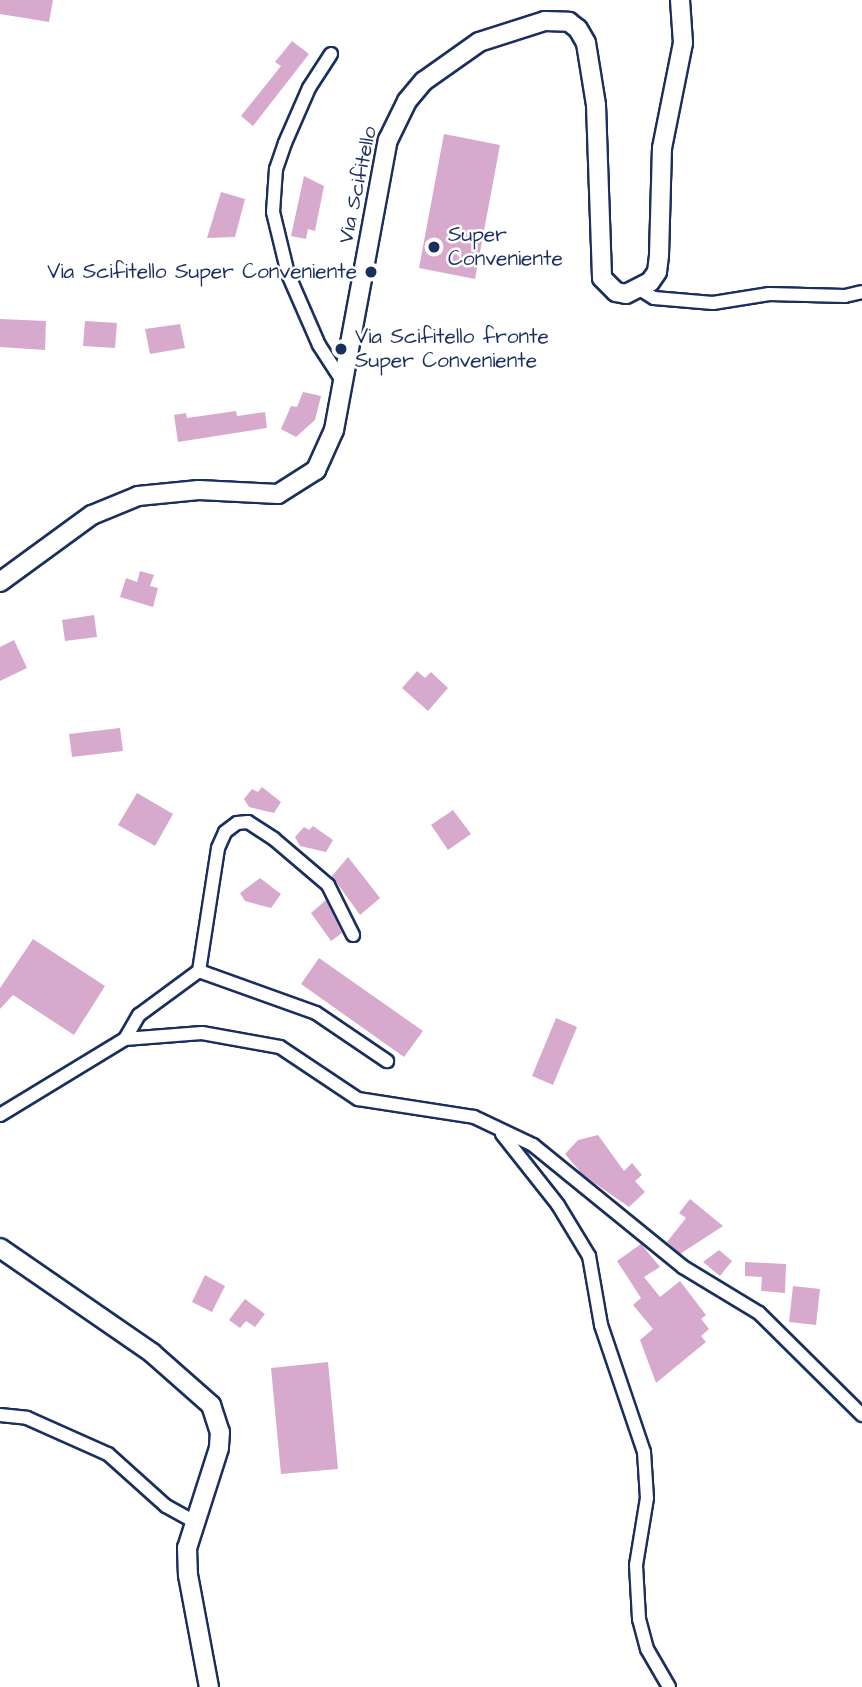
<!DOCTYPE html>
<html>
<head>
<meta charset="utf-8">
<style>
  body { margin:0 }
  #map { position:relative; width:862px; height:1687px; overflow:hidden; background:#fff; font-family:"Architects Daughter",sans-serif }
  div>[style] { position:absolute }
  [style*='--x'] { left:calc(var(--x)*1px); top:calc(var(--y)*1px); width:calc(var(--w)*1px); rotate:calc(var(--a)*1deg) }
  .building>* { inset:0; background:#d7aacd }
  .roads { filter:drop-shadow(2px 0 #1b2f5e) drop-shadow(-2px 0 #1b2f5e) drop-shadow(0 2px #1b2f5e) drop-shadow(0 -2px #1b2f5e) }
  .street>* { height:12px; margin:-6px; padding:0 6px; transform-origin:6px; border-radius:6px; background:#fff }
  .secondary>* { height:18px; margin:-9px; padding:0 9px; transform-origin:9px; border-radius:9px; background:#fff }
  .dots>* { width:19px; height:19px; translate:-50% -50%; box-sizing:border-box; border:4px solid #fff; border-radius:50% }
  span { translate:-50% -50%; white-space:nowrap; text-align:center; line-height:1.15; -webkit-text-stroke:5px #fff; paint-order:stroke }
  .street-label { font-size:21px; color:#1b2f5e }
  .poi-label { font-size:21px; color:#1b2f5e }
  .left { translate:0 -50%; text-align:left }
  .right { translate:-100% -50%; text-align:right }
</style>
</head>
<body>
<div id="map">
  <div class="building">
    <div style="clip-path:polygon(0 0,53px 0,49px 22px,0 14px)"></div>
    <div style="clip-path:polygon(292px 41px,309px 54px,253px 126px,241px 116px,281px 66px,275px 62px)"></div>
    <div style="clip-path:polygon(444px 134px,500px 145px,475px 279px,419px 268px)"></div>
    <div style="clip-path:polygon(304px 176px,324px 186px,315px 231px,308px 229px,306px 239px,291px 236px)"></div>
    <div style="clip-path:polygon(221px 192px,245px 199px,235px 237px,207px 238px)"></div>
    <div style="clip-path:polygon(0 319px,46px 321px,45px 350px,0 347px)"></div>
    <div style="clip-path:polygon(85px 321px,117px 323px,115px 348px,83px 346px)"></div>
    <div style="clip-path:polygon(180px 324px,185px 348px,150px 354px,145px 329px)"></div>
    <div style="clip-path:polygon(303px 392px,321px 396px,315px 420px,296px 437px,281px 429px,291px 406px,297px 407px)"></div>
    <div style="clip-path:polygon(236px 411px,237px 416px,265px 412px,267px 428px,178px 442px,174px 415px,186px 413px,187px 418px)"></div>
    <div style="clip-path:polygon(140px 571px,154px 575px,150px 586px,158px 588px,153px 607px,120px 597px,126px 578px,137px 582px)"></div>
    <div style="clip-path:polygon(94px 615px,97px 637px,65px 641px,62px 620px)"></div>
    <div style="clip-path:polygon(14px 640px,27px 668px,0 681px,0 647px)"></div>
    <div style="clip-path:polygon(417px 671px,425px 678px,431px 672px,448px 688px,428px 711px,402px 688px)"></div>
    <div style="clip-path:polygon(120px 728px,123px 751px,72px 757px,69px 734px)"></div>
    <div style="clip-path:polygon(262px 787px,281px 802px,274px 813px,249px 807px,244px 799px,252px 789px,258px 792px)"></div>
    <div style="clip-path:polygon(137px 793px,173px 814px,155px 846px,118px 825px)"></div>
    <div style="clip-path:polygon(453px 810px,471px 834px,448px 850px,431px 825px)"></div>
    <div style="clip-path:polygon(313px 826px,333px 840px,326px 852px,300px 846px,295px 837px,304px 827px,309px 830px)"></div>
    <div style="clip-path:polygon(348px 857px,380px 898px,360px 915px,332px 876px)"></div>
    <div style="clip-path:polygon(260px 878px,281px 894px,271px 908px,245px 901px,240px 893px)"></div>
    <div style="clip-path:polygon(326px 900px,342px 933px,331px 941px,311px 913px)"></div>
    <div style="clip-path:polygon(33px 939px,105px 986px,74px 1035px,13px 995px,0 1009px,0 988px)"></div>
    <div style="clip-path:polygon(319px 958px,423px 1031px,404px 1057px,301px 984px)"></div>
    <div style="clip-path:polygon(556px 1018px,577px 1027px,553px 1085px,532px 1076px)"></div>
    <div style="clip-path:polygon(598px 1135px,624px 1171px,632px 1163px,642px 1175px,635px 1181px,645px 1192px,629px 1207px,583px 1175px,565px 1154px,578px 1140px)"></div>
    <div style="clip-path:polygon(690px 1199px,723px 1226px,680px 1254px,667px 1242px,686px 1218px,679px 1213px)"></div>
    <div style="clip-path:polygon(641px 1244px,660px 1267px,644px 1277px,660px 1297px,680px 1281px,706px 1315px,701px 1319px,709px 1329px,701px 1336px,706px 1342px,656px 1383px,640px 1340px,653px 1329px,633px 1305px,641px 1298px,617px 1261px)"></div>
    <div style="clip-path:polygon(719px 1250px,732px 1261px,720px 1276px,703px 1262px)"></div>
    <div style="clip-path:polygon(745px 1262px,786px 1264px,785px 1293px,761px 1291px,762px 1277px,745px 1276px)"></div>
    <div style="clip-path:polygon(205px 1275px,225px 1286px,212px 1312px,192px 1302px)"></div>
    <div style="clip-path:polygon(793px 1286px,820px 1289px,816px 1325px,789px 1322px)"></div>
    <div style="clip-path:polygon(245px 1299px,265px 1314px,255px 1327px,246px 1321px,240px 1328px,229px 1320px)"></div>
    <div style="clip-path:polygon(328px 1362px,338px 1469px,281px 1474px,271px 1368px)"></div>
  </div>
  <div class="roads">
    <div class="street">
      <div style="--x:331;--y:54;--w:40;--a:122.9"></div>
      <div style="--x:309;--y:88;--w:60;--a:113.6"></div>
      <div style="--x:285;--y:143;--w:28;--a:109"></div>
      <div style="--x:276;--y:169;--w:43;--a:94"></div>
      <div style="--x:273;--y:212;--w:64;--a:76.4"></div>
      <div style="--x:288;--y:274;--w:77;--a:66.4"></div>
      <div style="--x:319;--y:345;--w:44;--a:57"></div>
      <div style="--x:641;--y:290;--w:15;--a:32"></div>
      <div style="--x:654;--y:298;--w:59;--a:4.8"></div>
      <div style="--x:713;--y:303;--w:57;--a:-9.1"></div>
      <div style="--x:769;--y:294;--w:76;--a:1.5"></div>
      <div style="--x:845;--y:296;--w:17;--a:-13"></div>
      <div style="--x:199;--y:971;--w:124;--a:19.7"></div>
      <div style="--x:316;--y:1013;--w:86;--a:34.1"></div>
      <div style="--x:125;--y:1039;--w:28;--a:-60"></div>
      <div style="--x:139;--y:1015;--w:74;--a:-36.3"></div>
      <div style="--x:199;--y:971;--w:124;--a:-81.2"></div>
      <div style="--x:218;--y:848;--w:17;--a:-66"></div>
      <div style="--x:225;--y:832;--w:15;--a:-37"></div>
      <div style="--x:237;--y:823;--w:11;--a:-5"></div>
      <div style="--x:248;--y:822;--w:31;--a:33"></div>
      <div style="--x:274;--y:839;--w:71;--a:40.4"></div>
      <div style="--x:328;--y:885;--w:56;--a:63.4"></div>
      <div style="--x:0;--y:1115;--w:146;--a:-31.3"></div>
      <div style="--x:125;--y:1039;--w:77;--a:-4.5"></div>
      <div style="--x:202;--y:1033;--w:79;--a:10.2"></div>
      <div style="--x:280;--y:1047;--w:94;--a:33.7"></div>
      <div style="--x:358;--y:1099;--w:117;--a:8.8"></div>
      <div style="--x:474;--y:1117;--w:65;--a:25.4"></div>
      <div style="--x:533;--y:1145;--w:193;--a:39.1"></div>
      <div style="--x:683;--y:1267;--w:89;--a:31.2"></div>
      <div style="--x:759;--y:1313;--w:145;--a:44.7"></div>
      <div style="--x:502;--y:1134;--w:90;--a:51.7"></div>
      <div style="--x:558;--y:1205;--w:60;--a:58.7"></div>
      <div style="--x:589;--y:1256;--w:70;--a:80.1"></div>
      <div style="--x:601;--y:1325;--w:134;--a:71.3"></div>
      <div style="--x:644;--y:1452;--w:46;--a:86.3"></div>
      <div style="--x:647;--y:1498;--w:68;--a:99.3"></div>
      <div style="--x:636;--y:1565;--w:54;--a:86.8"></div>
      <div style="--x:639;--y:1619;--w:31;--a:75"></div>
      <div style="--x:647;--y:1649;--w:44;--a:59.9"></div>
      <div style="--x:0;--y:1415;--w:27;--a:6"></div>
      <div style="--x:27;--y:1418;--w:89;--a:24"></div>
      <div style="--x:108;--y:1454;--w:78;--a:41.9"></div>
      <div style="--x:166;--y:1506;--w:31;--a:29"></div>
    </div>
    <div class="secondary">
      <div style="--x:0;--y:582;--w:114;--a:-36.1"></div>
      <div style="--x:92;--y:515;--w:50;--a:-22.4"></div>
      <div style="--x:138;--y:496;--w:61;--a:-5.6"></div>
      <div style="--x:199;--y:490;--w:79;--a:2.9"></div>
      <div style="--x:278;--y:494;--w:45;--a:-32.3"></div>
      <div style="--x:316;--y:470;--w:44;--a:-65.8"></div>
      <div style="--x:334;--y:430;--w:295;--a:-79.5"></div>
      <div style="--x:388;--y:140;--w:43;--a:-64"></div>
      <div style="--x:407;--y:101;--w:26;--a:-50"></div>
      <div style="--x:424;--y:81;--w:67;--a:-35.3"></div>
      <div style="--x:479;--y:42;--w:69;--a:-17.7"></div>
      <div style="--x:545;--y:21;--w:24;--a:2"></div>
      <div style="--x:569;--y:22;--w:11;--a:38"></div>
      <div style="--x:578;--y:29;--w:16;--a:60"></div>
      <div style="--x:586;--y:43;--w:63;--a:80.8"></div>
      <div style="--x:596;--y:105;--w:173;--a:88"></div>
      <div style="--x:602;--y:278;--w:20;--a:45"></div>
      <div style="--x:616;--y:292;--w:10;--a:11"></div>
      <div style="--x:626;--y:294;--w:27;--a:-27"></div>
      <div style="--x:650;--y:282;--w:12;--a:-55"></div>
      <div style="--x:657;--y:272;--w:17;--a:-83"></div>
      <div style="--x:659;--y:255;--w:107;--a:-88.4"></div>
      <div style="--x:662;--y:148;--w:107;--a:-78.7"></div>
      <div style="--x:683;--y:43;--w:43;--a:-94"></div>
      <div style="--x:0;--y:1248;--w:185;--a:34.6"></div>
      <div style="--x:152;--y:1353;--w:79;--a:41.4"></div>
      <div style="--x:211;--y:1405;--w:28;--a:72"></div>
      <div style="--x:220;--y:1432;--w:16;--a:94"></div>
      <div style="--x:219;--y:1448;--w:105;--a:107.7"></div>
      <div style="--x:187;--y:1548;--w:27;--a:88"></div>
      <div style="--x:188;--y:1575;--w:114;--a:79.4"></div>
    </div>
  </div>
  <div class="dots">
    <div style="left:434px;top:247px;background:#1b2f5e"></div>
    <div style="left:371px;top:272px;background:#1b2f5e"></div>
    <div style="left:341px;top:349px;background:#1b2f5e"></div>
  </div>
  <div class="street-label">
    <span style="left:358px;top:185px;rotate:-78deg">Via Scifitello</span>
  </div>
  <div class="poi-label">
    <span class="left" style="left:448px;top:247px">Super<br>Conveniente</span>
    <span class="right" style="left:357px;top:272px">Via Scifitello Super Conveniente</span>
    <span class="left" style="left:355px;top:349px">Via Scifitello fronte<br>Super Conveniente</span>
  </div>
</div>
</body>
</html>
